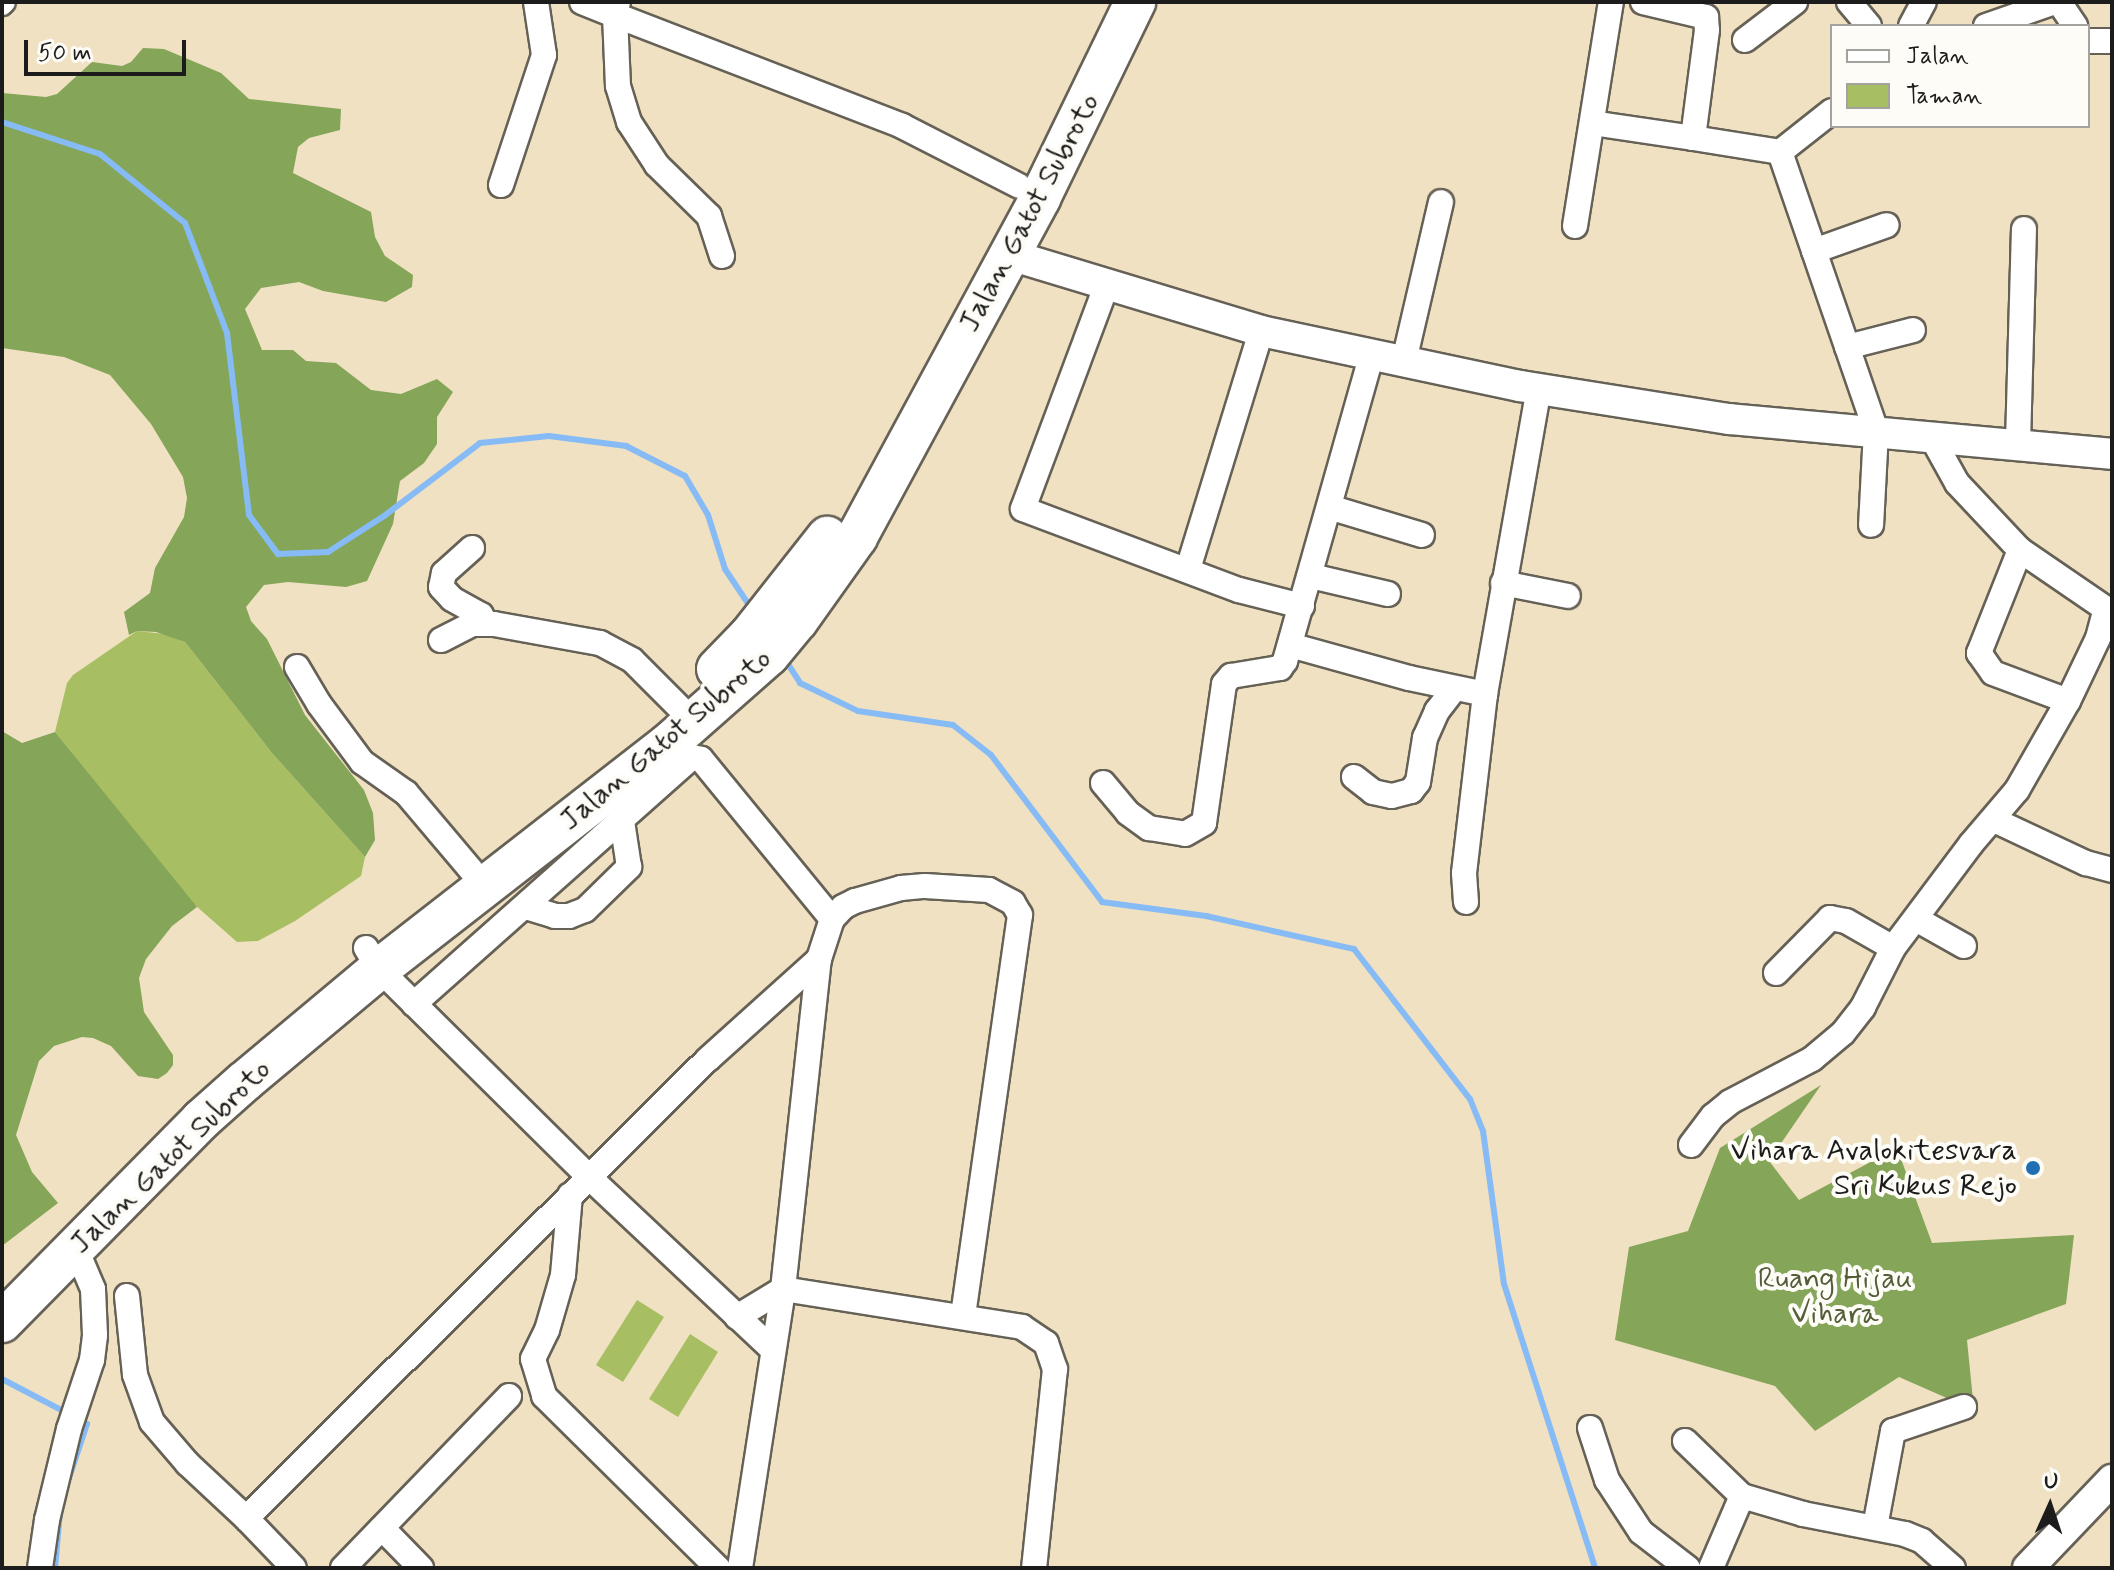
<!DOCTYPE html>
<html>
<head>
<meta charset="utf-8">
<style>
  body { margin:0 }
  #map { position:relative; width:2114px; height:1570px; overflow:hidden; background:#f0e1c2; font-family:Mynerve,sans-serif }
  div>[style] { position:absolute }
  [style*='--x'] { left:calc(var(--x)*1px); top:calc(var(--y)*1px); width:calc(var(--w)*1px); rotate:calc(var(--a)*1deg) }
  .green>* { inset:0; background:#a7be63 }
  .forest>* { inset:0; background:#85a559 }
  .stream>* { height:6px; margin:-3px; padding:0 3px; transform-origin:3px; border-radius:3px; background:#87bbf5 }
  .roads { filter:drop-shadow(2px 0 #666156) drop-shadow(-2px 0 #666156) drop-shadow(0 2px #666156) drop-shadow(0 -2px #666156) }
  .minor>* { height:24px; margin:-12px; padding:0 12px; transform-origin:12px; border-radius:12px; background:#fff }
  .tertiary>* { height:30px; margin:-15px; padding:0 15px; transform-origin:15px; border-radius:15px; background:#fff }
  .trunk>* { height:40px; margin:-20px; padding:0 20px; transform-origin:20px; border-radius:20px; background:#fff }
  .dots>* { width:22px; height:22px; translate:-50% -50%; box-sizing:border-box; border:4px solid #fdfcf7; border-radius:50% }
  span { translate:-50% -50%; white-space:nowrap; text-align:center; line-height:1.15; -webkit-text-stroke:8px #fdfcf7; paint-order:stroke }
  .street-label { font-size:30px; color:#1c1c1c }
  .poi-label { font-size:30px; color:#1c1c1c }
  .right { translate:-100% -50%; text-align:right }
  .park-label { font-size:30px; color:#545d38 }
  .frame { position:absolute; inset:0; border:4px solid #1c1c1c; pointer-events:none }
  .legend { position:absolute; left:1830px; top:24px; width:260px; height:104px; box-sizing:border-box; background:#fdfcf7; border:2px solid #a3a29f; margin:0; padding:10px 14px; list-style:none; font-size:24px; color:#1c1c1c }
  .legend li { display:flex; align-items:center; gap:16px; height:40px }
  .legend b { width:40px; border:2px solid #a3a29f }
  .north { position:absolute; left:2010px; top:1466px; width:80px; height:80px; -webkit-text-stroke:6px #fdfcf7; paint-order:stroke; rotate:3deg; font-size:22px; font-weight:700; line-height:32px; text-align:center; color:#1c1c1c }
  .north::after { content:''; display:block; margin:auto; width:28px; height:36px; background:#1c1c1c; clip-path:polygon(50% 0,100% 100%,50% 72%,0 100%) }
  .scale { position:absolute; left:24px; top:40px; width:162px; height:36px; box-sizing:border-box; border:4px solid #1c1c1c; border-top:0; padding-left:10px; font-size:24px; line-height:28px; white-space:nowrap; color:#1c1c1c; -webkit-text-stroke:6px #fdfcf7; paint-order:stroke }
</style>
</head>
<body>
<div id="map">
  <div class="green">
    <div style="clip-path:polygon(137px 631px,165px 634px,185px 642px,272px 753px,365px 857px,361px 876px,295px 921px,258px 941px,237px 942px,187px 898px,55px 732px,67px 683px,73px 675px)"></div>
    <div style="clip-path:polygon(637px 1300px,664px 1317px,623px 1382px,596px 1365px)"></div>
    <div style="clip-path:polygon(690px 1334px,718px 1352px,678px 1417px,649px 1399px)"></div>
  </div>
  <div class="forest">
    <div style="clip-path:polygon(143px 48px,164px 49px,221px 73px,249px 99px,341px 109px,340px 130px,309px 138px,298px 147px,293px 173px,371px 212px,375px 237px,385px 256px,413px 275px,412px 287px,386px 302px,323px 291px,299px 282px,261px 288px,245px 309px,262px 350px,293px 350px,306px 361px,336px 363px,371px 390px,401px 394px,437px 379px,453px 392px,437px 417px,437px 444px,424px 463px,400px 481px,393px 524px,367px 581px,346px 587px,288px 582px,264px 585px,246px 607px,251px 621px,267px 639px,305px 715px,364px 790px,373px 813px,375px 840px,365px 857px,272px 753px,185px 642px,156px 632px,137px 631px,129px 635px,124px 612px,150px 593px,155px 568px,184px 517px,187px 498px,183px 477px,151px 424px,110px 375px,64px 357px,2px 348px,2px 93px,46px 97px,57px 94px,92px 62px,122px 66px,131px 62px)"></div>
    <div style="clip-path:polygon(2px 731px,22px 743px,55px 732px,197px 907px,172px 926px,146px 959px,139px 978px,144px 1012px,173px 1055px,173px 1065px,167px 1073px,158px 1079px,138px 1076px,111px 1046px,93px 1038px,82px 1037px,54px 1046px,39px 1061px,16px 1135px,32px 1172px,58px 1203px,2px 1246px)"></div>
    <div style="clip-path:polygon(1821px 1085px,1769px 1161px,1799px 1200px,1897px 1148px,1932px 1243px,2074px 1235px,2066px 1304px,1967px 1340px,1974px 1410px,1899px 1377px,1815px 1431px,1775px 1386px,1615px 1340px,1629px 1247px,1688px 1231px,1720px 1148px)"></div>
  </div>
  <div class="stream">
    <div style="--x:2;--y:122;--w:103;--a:18.1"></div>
    <div style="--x:100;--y:154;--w:109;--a:39.1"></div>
    <div style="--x:185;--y:223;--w:118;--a:69.1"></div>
    <div style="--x:227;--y:333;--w:183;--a:83.1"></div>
    <div style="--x:249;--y:515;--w:49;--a:53.4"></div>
    <div style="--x:278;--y:554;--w:50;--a:-2.3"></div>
    <div style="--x:328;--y:552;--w:67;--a:-32.7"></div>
    <div style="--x:384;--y:516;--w:121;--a:-37.2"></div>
    <div style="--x:480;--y:443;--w:69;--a:-5.8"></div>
    <div style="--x:549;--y:436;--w:78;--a:7.4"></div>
    <div style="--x:626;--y:446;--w:66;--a:27"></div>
    <div style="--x:685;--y:476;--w:45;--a:59.5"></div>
    <div style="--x:708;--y:515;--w:57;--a:72.5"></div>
    <div style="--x:725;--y:569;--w:47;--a:56.3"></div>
    <div style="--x:784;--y:658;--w:30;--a:57"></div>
    <div style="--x:800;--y:683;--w:64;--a:25.8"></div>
    <div style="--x:858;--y:711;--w:96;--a:8.4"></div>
    <div style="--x:953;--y:725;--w:48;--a:38.3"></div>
    <div style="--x:991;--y:755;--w:184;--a:52.9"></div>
    <div style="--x:1102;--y:902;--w:105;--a:7.7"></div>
    <div style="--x:1206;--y:916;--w:152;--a:12.6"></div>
    <div style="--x:1354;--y:949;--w:190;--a:52.3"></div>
    <div style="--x:1470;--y:1099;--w:35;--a:68"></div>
    <div style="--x:1483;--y:1131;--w:154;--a:82.2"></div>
    <div style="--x:1504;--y:1284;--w:298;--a:72.2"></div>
    <div style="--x:2;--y:1379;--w:73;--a:27.6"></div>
    <div style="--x:69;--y:1478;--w:57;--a:-71.6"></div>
    <div style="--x:87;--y:1424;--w:8;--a:-150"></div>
    <div style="--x:55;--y:1568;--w:56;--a:-84.9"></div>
  </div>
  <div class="roads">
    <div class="minor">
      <div style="--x:582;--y:2;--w:35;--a:22"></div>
      <div style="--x:615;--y:15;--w:71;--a:87.6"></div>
      <div style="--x:618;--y:86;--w:38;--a:73"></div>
      <div style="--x:629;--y:122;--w:51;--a:56.9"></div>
      <div style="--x:657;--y:165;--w:73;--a:44.4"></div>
      <div style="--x:709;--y:216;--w:42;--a:72"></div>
      <div style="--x:618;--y:2;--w:13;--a:103"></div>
      <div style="--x:615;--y:15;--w:308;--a:21.1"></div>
      <div style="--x:902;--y:126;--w:131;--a:27.1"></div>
      <div style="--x:1643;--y:2;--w:65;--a:13.4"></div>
      <div style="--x:1706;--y:17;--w:13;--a:86"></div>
      <div style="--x:1707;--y:30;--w:109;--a:97.4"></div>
      <div style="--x:1693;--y:138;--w:88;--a:9.1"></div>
      <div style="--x:1849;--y:2;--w:31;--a:50"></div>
      <div style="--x:2059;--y:2;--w:29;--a:56"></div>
      <div style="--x:2;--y:3;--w:1;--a:-45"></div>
      <div style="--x:1911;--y:26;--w:27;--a:-62"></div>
      <div style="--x:1986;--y:26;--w:73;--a:-19.2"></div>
      <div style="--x:1745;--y:40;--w:63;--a:-37.2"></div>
      <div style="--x:2088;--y:41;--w:24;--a:0"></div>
      <div style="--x:1832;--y:111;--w:66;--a:141.7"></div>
      <div style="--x:1780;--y:152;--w:295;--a:71"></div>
      <div style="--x:1876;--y:431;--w:94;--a:93"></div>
      <div style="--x:1592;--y:123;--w:102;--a:8.4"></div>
      <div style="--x:501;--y:185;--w:137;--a:-71.7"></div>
      <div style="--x:544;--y:55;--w:54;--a:-98.6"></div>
      <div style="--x:1575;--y:226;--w:227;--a:-80.9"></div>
      <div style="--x:1814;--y:251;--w:77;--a:-19.6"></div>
      <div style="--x:1107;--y:284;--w:240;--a:110.5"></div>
      <div style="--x:1023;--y:509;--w:231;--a:20.6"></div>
      <div style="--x:1239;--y:590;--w:65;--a:14.3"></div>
      <div style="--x:1847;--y:347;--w:68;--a:-14.4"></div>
      <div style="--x:1404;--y:361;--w:163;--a:-76.9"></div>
      <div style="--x:1931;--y:436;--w:54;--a:61"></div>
      <div style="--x:1957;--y:483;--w:92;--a:46.8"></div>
      <div style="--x:2020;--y:550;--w:112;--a:34.4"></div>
      <div style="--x:2018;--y:443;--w:214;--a:-88.4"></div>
      <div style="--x:1329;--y:507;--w:97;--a:16.8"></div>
      <div style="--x:472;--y:548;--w:38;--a:138"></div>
      <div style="--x:444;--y:573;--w:14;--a:102"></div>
      <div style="--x:441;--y:587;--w:16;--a:47"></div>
      <div style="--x:452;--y:599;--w:33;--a:29"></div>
      <div style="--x:481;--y:615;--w:10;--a:61"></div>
      <div style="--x:2020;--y:550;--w:111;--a:111.7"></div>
      <div style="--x:1979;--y:653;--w:24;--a:55"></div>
      <div style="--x:1993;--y:673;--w:80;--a:20.5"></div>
      <div style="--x:1188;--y:569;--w:249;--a:-72.9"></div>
      <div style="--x:1311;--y:576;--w:79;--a:13.2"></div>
      <div style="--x:1503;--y:583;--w:66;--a:11.3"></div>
      <div style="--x:441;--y:640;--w:36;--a:-27"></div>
      <div style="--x:473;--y:624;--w:21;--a:0"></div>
      <div style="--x:494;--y:624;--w:108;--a:10.2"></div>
      <div style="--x:600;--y:643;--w:36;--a:28"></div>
      <div style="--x:632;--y:660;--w:65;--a:45"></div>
      <div style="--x:1290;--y:645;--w:123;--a:15.5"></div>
      <div style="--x:1409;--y:678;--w:78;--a:11.9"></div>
      <div style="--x:1485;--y:694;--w:310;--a:-80"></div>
      <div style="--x:297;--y:667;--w:43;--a:59.3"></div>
      <div style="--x:319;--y:704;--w:72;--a:53.4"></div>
      <div style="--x:362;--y:762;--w:54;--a:35.2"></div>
      <div style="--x:406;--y:793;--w:101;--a:49.8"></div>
      <div style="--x:1354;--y:777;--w:24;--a:38"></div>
      <div style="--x:1373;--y:792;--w:19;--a:12"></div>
      <div style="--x:1392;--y:796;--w:20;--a:-15"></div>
      <div style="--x:1411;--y:791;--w:11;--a:-52"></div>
      <div style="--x:1418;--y:782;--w:45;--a:-81"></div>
      <div style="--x:1425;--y:738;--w:30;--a:-66"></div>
      <div style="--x:1437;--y:711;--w:28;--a:-52"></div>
      <div style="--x:1103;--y:783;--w:39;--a:50"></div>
      <div style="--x:1128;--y:813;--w:26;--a:36"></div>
      <div style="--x:1149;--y:828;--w:36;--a:9"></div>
      <div style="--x:1185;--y:834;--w:22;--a:-30"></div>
      <div style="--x:1204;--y:823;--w:140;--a:-81.8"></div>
      <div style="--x:1224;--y:684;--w:11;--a:-49"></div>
      <div style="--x:1231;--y:676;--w:50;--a:-9.3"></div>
      <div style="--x:1280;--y:668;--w:9;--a:-54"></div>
      <div style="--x:1285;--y:661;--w:320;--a:-74.2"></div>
      <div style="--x:1994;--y:820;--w:102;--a:25.1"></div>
      <div style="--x:2086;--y:863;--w:27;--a:15"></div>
      <div style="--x:1466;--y:902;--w:29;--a:-94"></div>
      <div style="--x:1464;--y:873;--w:180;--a:-83.3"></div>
      <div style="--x:526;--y:907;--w:30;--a:17"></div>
      <div style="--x:555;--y:916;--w:14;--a:0"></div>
      <div style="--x:569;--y:916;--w:17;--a:-21"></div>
      <div style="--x:585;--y:910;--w:62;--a:-44.3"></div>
      <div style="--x:629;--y:867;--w:47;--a:-98.7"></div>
      <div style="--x:832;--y:919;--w:16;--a:-47"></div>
      <div style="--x:843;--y:907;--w:13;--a:-27"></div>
      <div style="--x:855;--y:901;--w:48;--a:-15.8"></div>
      <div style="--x:901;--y:888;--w:24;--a:-5"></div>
      <div style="--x:925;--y:886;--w:64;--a:3.6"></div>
      <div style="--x:989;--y:890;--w:27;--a:28"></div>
      <div style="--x:1013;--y:903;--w:14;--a:60"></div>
      <div style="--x:1020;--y:915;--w:405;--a:98.1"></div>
      <div style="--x:1916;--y:919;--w:55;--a:29.4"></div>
      <div style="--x:366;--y:948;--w:25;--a:58"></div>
      <div style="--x:379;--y:969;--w:296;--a:44.7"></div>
      <div style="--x:589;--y:1177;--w:250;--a:43.2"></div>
      <div style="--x:1776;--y:973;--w:77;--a:-45.5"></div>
      <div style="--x:1830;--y:918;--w:16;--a:11"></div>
      <div style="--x:1846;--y:921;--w:54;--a:29.9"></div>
      <div style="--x:1893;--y:948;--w:130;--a:-53.1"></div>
      <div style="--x:1971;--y:844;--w:71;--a:-49.6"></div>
      <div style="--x:2017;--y:790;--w:103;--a:-60.2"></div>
      <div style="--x:2068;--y:701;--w:70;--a:-64.5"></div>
      <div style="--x:2098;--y:638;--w:28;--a:-75"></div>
      <div style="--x:1691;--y:1145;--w:36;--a:-53"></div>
      <div style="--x:1713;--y:1116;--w:22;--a:-39"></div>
      <div style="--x:1730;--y:1102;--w:93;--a:-27.7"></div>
      <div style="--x:1812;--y:1059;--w:40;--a:-40"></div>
      <div style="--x:1843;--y:1033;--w:33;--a:-52"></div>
      <div style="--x:1863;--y:1007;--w:66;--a:-63"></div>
      <div style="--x:570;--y:1195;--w:80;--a:95"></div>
      <div style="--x:563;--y:1275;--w:57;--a:106.2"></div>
      <div style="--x:547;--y:1330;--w:32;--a:116"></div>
      <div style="--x:533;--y:1359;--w:39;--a:73"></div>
      <div style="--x:544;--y:1396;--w:245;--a:44.7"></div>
      <div style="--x:127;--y:1296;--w:79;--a:84.2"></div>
      <div style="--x:135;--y:1375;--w:50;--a:70.1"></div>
      <div style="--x:152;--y:1422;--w:55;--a:49.4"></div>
      <div style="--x:188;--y:1464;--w:79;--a:43"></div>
      <div style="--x:246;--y:1518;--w:650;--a:-44.81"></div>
      <div style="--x:707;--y:1060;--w:151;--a:-42"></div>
      <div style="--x:819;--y:959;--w:42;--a:-72"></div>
      <div style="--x:832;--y:919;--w:207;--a:-129.3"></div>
      <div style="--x:701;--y:759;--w:9;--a:-167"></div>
      <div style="--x:692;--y:757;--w:372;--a:138.4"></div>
      <div style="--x:737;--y:1317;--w:54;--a:-31.3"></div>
      <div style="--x:783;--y:1289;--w:242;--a:9"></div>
      <div style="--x:1022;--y:1327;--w:29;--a:34"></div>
      <div style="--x:1046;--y:1343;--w:28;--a:71"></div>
      <div style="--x:1055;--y:1369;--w:200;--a:96"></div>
      <div style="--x:1590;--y:1428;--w:55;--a:71.9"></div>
      <div style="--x:1607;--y:1480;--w:62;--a:56.8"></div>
      <div style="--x:1641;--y:1532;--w:59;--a:37.5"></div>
      <div style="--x:1685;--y:1441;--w:79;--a:44"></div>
      <div style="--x:1742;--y:1496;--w:64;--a:16.4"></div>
      <div style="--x:1803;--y:1514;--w:104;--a:11.1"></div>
      <div style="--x:1905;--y:1534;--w:18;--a:22"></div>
      <div style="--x:1922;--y:1541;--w:41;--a:41.1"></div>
      <div style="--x:246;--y:1518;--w:69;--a:46.2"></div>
      <div style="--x:1875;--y:1527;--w:98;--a:-79.4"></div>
      <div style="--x:1893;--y:1431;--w:75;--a:-18.7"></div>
      <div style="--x:382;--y:1528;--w:56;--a:45.7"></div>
      <div style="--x:40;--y:1568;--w:49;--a:-81.7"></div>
      <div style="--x:47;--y:1520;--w:94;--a:-76.4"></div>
      <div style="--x:69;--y:1429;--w:73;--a:-71.6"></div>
      <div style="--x:92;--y:1360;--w:25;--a:-83"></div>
      <div style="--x:95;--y:1335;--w:46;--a:-92.5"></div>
      <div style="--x:93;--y:1289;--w:43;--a:-113"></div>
      <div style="--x:343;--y:1568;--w:239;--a:-46"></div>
      <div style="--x:740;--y:1568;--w:282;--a:-81.2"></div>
      <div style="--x:783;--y:1289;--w:332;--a:-83.8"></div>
      <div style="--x:1711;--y:1568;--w:78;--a:-66.7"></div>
    </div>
    <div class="tertiary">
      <div style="--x:1010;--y:255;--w:262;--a:16.8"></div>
      <div style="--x:1261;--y:331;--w:265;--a:12"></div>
      <div style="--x:1520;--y:386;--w:212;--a:9"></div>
      <div style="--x:1729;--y:419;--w:385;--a:5.2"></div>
      <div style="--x:2028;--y:1568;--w:122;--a:-46.3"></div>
    </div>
    <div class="trunk">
      <div style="--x:717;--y:669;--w:47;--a:-45.9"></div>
      <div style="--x:750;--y:635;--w:125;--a:-51.8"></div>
      <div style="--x:2;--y:1322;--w:284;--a:-45.4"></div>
      <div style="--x:201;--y:1120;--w:59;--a:-41.6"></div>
      <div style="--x:245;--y:1081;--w:175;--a:-39.9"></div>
      <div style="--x:379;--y:969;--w:365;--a:-37.9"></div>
      <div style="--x:667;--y:745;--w:136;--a:-41.4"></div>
      <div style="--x:769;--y:655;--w:45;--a:-50.4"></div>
      <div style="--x:798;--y:620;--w:102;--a:-54.6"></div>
      <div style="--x:857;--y:537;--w:385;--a:-61.6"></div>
      <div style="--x:1040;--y:198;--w:218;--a:-64.1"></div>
    </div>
  </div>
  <div class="dots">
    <div style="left:2033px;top:1168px;background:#1f6fb2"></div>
  </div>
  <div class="street-label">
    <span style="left:1030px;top:213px;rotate:-62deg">Jalan Gatot Subroto</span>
    <span style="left:666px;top:740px;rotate:-40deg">Jalan Gatot Subroto</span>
    <span style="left:171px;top:1157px;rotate:-44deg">Jalan Gatot Subroto</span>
  </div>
  <div class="poi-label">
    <span class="right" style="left:2017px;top:1168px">Vihara Avalokitesvara<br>Sri Kukus Rejo</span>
  </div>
  <div class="park-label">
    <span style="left:1835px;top:1296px">Ruang Hijau<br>Vihara</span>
  </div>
  <div class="frame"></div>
  <ul class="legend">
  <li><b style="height:10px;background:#fff"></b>Jalan</li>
  <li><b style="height:22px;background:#a7be63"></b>Taman</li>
  </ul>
  <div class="north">U</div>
  <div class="scale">50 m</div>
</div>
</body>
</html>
